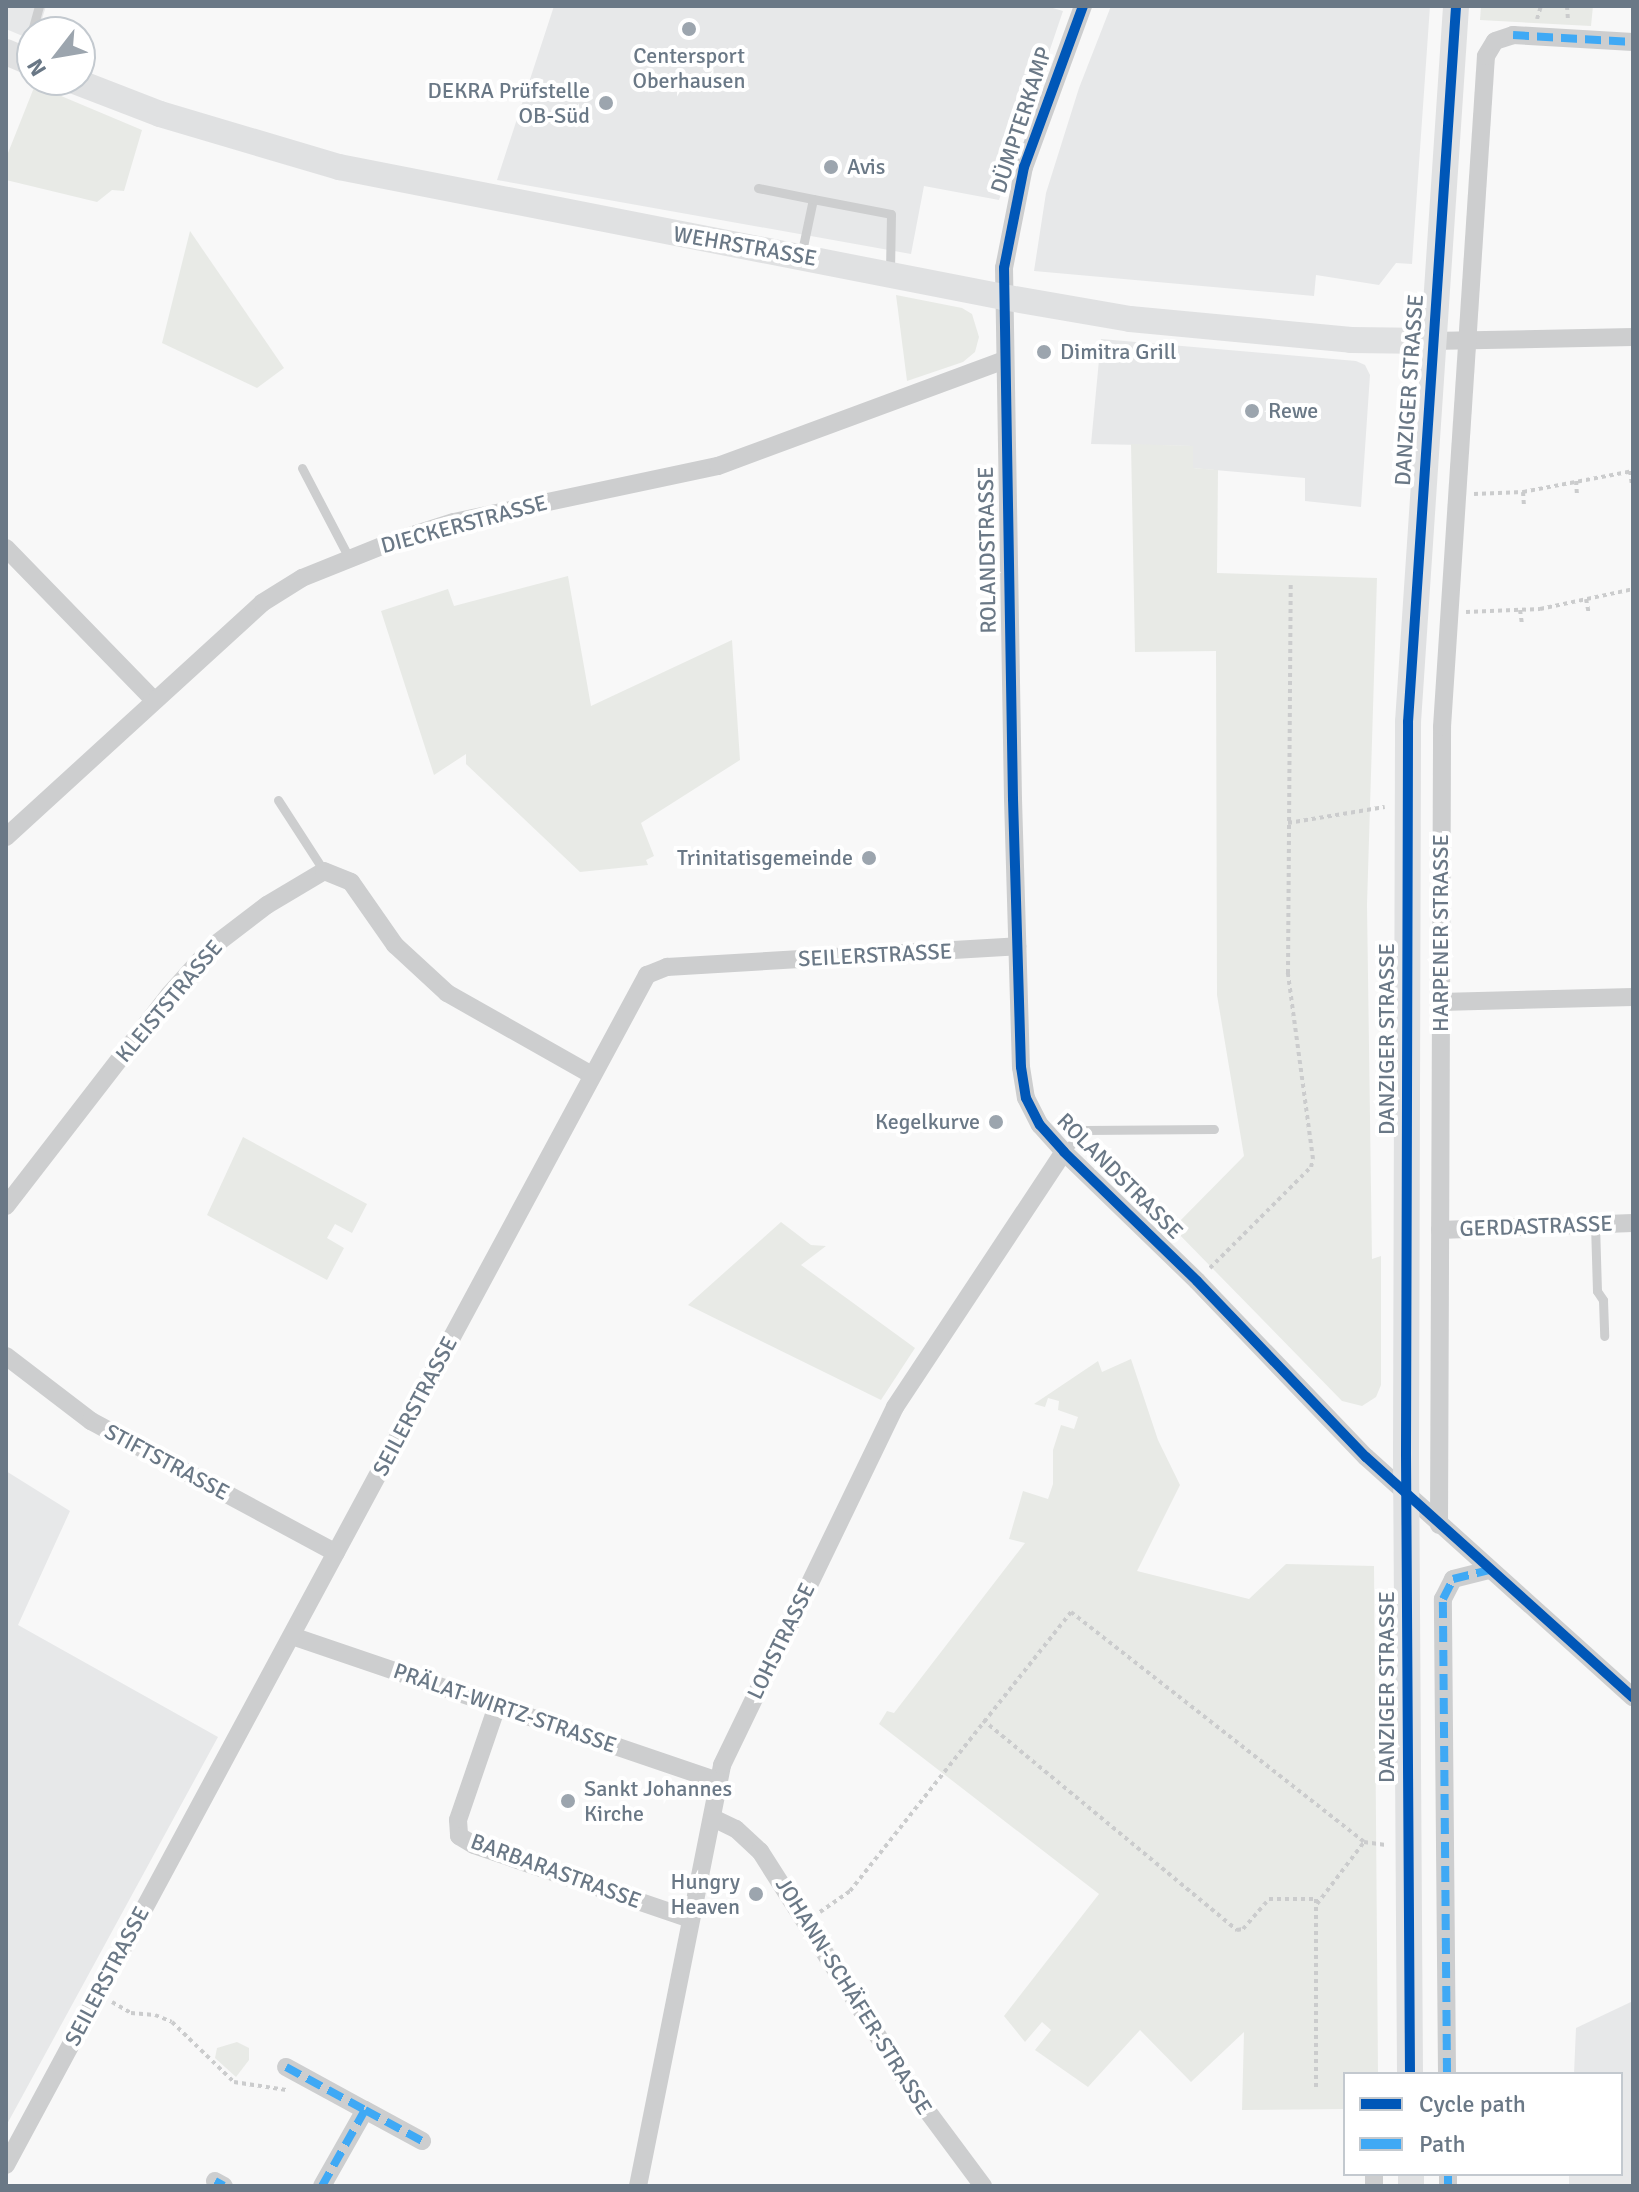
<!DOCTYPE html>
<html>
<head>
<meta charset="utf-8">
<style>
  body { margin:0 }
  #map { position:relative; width:1639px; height:2192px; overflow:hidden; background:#f8f8f8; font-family:Signika,sans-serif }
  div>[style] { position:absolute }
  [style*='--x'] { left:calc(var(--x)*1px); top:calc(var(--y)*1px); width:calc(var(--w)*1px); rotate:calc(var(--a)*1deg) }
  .built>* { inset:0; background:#e7e8e9 }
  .green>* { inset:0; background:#e8eae6 }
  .path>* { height:4px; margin-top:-2px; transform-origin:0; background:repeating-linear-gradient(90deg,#cbcccd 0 4px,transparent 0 8px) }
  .lane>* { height:9px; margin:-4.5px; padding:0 4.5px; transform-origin:4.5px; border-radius:4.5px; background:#cdcecf }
  .street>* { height:18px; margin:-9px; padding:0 9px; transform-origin:9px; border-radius:9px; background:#cdcecf }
  .secondary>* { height:26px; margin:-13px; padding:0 13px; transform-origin:13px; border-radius:13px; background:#e0e1e2 }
  .quiet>* { height:8px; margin-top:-4px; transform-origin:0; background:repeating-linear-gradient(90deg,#3fa9f5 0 16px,transparent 0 24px) }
  .cycleway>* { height:10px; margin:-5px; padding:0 5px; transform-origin:5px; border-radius:5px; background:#0057b8 }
  .dots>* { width:22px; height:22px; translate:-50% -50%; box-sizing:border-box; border:4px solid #fff; border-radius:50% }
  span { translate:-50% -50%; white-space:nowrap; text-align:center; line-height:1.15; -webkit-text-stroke:8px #fff; paint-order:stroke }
  .poi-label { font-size:22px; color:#6a7886 }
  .right { translate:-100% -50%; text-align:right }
  .left { translate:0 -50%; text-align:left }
  .street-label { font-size:22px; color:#6a7886 }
  .frame { position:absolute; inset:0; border:8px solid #6a7886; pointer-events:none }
  .legend { position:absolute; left:1343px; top:2072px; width:280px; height:104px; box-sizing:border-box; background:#fff; border:2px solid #c3c9cf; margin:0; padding:10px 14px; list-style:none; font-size:24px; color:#6a7886 }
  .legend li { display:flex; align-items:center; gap:16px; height:40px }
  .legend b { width:40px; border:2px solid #c3c9cf }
  .north { position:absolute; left:16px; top:16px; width:80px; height:80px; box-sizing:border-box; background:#fff; border:2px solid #c3c9cf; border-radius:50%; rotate:239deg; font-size:22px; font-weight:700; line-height:32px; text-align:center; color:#6a7886 }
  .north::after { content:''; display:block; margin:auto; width:28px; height:36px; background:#9ca5ae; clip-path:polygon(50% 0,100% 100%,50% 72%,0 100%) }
</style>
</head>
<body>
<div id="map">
  <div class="built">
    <div style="clip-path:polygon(6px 6px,46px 6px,38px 32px,32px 32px,32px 40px,6px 29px)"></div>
    <div style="clip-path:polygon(554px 6px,1046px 6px,1063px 11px,999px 200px,924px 186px,911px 254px,497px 180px)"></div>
    <div style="clip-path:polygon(1111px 6px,1430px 6px,1412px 264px,1396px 263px,1379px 285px,1316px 275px,1314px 296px,1034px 271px,1046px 193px,1079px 88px)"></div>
    <div style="clip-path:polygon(1101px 339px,1356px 361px,1365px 365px,1370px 375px,1361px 507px,1305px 501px,1305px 478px,1192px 468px,1192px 446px,1091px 444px)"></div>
    <div style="clip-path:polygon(6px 1471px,70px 1511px,18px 1625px,218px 1737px,6px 2126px)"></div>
    <div style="clip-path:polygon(1633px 2001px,1633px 2186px,1569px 2186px,1569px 2174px,1621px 2174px,1621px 2074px,1574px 2074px,1576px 2028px)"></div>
  </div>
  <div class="green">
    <div style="clip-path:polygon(1481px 6px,1593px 6px,1591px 26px,1480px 20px)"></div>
    <div style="clip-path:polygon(35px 85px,142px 130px,124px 191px,112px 190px,97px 202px,6px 180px,6px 158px)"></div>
    <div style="clip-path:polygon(190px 231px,284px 368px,257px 388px,162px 343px)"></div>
    <div style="clip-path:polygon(896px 295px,962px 308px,972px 314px,979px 337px,975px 352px,963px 362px,907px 381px)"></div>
    <div style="clip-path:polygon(1131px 444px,1193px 446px,1193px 468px,1218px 470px,1217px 573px,1377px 578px,1367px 905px,1372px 1259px,1381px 1256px,1381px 1385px,1376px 1397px,1362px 1406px,1342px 1401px,1173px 1228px,1244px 1156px,1217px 995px,1216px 651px,1135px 652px)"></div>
    <div style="clip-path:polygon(568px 576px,591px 706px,732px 640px,740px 760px,641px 823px,654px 856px,646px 860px,648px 865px,580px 872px,466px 764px,466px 754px,434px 775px,381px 611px,448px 589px,454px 606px)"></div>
    <div style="clip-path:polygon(243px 1137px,367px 1204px,352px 1233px,335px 1224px,327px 1238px,344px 1248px,327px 1280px,207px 1215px)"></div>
    <div style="clip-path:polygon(781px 1222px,811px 1245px,826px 1246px,801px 1265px,915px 1348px,881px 1400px,688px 1305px)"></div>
    <div style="clip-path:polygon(1131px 1359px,1158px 1440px,1180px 1485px,1137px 1571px,1249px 1599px,1286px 1564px,1374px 1566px,1378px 2074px,1345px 2074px,1345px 2109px,1242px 2110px,1244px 2032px,1191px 2082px,1140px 2030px,1088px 2087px,1035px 2050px,1051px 2030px,1042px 2022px,1025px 2042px,1004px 2016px,1099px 1894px,879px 1724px,887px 1711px,894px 1713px,1025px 1543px,1009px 1539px,1023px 1491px,1048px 1499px,1053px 1484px,1053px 1450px,1061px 1425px,1074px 1429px,1078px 1417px,1058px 1410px,1059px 1401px,1048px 1398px,1045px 1407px,1034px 1404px,1098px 1361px,1102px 1372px)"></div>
    <div style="clip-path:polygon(237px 2042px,249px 2048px,249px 2060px,236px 2077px,215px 2058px,217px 2048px)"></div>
  </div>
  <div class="path">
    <div style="--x:1567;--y:6;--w:14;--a:86"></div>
    <div style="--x:1537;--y:19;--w:14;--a:-73"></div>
    <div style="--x:1630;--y:471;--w:15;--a:82"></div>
    <div style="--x:1576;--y:481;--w:15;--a:86"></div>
    <div style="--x:1523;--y:492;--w:15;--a:86"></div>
    <div style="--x:1474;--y:494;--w:49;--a:-2.3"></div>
    <div style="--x:1523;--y:492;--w:112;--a:-10.8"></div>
    <div style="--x:1586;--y:599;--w:15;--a:79"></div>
    <div style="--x:1520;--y:610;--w:14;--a:82"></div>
    <div style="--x:1466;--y:612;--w:74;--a:-2.3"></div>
    <div style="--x:1540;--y:609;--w:95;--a:-12.1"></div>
    <div style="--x:1288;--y:823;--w:98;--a:-9.4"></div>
    <div style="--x:1210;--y:1268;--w:143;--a:-45"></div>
    <div style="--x:1311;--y:1167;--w:8;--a:-76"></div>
    <div style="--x:1313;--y:1159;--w:188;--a:-97.7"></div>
    <div style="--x:1288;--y:973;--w:392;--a:-89.6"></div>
    <div style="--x:983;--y:1720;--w:330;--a:39.6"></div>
    <div style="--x:1237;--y:1930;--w:6;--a:-9"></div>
    <div style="--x:1243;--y:1929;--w:40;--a:-49"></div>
    <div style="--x:1269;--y:1899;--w:47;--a:0"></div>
    <div style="--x:1316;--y:1899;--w:190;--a:90"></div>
    <div style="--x:1317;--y:1904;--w:78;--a:-52.8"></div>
    <div style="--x:820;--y:1912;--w:37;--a:-35"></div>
    <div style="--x:850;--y:1891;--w:356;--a:-51.6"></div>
    <div style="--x:1071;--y:1612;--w:372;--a:38.1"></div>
    <div style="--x:1364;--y:1842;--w:22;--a:8"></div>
    <div style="--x:112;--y:2002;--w:22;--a:30"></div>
    <div style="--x:131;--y:2013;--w:24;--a:5"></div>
    <div style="--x:155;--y:2015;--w:18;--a:22"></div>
    <div style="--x:172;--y:2022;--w:86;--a:44.1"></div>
    <div style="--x:234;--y:2082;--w:53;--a:8.7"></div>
  </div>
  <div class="lane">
    <div style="--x:25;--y:56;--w:52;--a:-74.4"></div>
    <div style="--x:758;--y:188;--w:56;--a:11.3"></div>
    <div style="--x:813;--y:199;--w:58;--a:101.9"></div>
    <div style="--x:813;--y:199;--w:79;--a:10.9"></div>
    <div style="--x:891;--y:214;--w:59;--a:91"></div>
    <div style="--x:302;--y:468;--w:102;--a:62.4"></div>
    <div style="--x:278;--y:800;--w:85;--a:57.1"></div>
    <div style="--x:1064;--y:1152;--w:30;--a:-46"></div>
    <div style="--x:1085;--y:1130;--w:129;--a:-0.4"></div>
    <div style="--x:1595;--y:1224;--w:67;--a:88.3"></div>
    <div style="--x:1597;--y:1291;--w:11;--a:56"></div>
    <div style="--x:1603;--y:1300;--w:36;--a:88"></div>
  </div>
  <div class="street">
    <div style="--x:1083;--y:6;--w:171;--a:110.1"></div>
    <div style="--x:1024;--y:167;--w:103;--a:101.2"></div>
    <div style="--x:1004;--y:268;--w:531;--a:89.03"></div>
    <div style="--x:1013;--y:799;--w:268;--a:88.3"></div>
    <div style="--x:1021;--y:1067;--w:31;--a:81"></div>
    <div style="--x:1026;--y:1098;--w:30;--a:63"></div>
    <div style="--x:1040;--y:1125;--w:36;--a:48"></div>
    <div style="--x:1064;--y:1152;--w:185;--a:44.1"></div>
    <div style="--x:1197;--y:1281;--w:244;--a:46.2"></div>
    <div style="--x:1366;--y:1457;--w:359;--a:42"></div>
    <div style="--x:1431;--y:341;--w:202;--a:-1.1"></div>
    <div style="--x:6;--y:548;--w:212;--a:45.8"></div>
    <div style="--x:6;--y:837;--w:347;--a:-42.4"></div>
    <div style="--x:262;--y:603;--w:47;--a:-32"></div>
    <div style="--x:302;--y:578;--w:99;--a:-21.9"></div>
    <div style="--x:394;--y:541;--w:63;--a:-17.6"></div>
    <div style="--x:454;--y:522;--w:270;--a:-12"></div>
    <div style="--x:718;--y:466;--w:305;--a:-20.3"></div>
    <div style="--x:1440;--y:1002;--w:193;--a:-1.5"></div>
    <div style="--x:6;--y:1206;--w:267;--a:-52.3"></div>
    <div style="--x:169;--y:995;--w:64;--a:-48.1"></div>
    <div style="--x:212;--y:947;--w:69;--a:-37.4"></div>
    <div style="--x:267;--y:905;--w:66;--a:-30.8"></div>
    <div style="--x:324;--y:871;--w:29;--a:22"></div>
    <div style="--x:351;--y:882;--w:77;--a:55.1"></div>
    <div style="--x:395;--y:945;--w:71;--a:42.7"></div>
    <div style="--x:447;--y:993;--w:167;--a:29.5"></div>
    <div style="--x:1440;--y:1230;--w:193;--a:-2.1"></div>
    <div style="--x:6;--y:1356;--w:107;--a:37.4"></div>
    <div style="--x:91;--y:1421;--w:278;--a:28.3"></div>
    <div style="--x:1439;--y:1525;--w:798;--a:-89.78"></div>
    <div style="--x:1442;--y:727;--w:672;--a:-86.25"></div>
    <div style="--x:1486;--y:56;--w:17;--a:-59"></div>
    <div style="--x:1495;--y:41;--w:19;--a:-18"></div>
    <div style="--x:1513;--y:35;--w:120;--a:3.3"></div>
    <div style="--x:292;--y:1636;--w:450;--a:18.8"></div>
    <div style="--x:497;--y:1706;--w:120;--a:108.9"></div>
    <div style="--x:458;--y:1820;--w:16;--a:86"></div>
    <div style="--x:459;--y:1836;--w:17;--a:31"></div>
    <div style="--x:474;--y:1845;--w:228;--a:18.9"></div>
    <div style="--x:713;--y:1818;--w:25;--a:26"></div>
    <div style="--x:736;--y:1829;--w:33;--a:43"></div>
    <div style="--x:760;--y:1851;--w:287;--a:57.5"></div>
    <div style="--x:914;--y:2093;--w:116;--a:53.4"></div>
    <div style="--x:286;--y:2067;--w:90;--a:28.6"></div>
    <div style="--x:365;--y:2110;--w:87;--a:119.5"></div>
    <div style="--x:1447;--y:2074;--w:475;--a:-90.5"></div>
    <div style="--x:1443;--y:1599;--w:22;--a:-63"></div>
    <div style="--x:1453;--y:1579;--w:38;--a:-14"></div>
    <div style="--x:365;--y:2110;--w:65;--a:28.5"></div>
    <div style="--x:6;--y:2165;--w:1352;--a:-61.69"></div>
    <div style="--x:647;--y:975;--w:22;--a:-22"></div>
    <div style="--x:667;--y:967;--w:351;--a:-3.4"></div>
    <div style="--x:1374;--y:2174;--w:12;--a:90"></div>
    <div style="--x:1448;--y:2174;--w:12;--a:90"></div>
    <div style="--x:215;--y:2181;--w:10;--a:29"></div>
    <div style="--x:638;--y:2186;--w:429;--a:-78.7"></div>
    <div style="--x:722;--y:1765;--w:398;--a:-64.2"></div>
    <div style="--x:895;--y:1407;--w:306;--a:-56.5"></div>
  </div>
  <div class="secondary">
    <div style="--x:6;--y:52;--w:28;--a:23"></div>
    <div style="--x:72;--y:80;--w:94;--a:21.1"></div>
    <div style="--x:160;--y:114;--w:187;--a:16.5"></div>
    <div style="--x:339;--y:167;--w:677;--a:11.08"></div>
    <div style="--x:1003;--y:297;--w:129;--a:9.8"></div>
    <div style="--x:1130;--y:319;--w:222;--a:5.4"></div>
    <div style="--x:1351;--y:340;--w:80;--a:0.7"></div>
    <div style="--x:1410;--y:2074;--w:620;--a:-90.37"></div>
    <div style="--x:1406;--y:1454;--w:732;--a:-89.84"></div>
    <div style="--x:1408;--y:722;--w:718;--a:-86.16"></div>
    <div style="--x:1411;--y:2174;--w:12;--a:90"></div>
  </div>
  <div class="quiet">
    <div style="--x:1513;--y:35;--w:120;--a:3.3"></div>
    <div style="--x:286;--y:2067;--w:90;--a:28.6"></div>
    <div style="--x:365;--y:2110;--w:87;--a:119.5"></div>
    <div style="--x:1447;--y:2074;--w:475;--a:-90.5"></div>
    <div style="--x:1443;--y:1599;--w:22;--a:-63"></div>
    <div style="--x:1453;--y:1579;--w:38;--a:-14"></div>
    <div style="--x:365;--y:2110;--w:65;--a:28.5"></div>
    <div style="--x:1448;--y:2174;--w:12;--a:90"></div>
    <div style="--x:215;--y:2181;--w:10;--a:29"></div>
  </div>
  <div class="cycleway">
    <div style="--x:1083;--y:6;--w:171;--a:110.1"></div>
    <div style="--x:1024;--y:167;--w:103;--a:101.2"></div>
    <div style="--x:1004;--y:268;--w:531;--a:89.03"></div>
    <div style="--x:1013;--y:799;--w:268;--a:88.3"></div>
    <div style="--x:1021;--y:1067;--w:31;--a:81"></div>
    <div style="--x:1026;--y:1098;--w:30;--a:63"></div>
    <div style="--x:1040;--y:1125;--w:36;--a:48"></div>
    <div style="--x:1064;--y:1152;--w:185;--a:44.1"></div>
    <div style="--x:1197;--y:1281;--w:244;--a:46.2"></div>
    <div style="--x:1366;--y:1457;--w:359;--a:42"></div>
    <div style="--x:1410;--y:2074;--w:620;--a:-90.37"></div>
    <div style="--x:1406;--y:1454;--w:732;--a:-89.84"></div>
    <div style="--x:1408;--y:722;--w:718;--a:-86.16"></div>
  </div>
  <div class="dots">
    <div style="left:689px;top:29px;background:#9ca5ae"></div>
    <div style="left:606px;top:103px;background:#9ca5ae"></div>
    <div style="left:831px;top:167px;background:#9ca5ae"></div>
    <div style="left:1044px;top:352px;background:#9ca5ae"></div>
    <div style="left:1252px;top:411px;background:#9ca5ae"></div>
    <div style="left:869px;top:858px;background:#9ca5ae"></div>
    <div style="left:996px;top:1122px;background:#9ca5ae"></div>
    <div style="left:568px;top:1801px;background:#9ca5ae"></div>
    <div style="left:756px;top:1894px;background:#9ca5ae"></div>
  </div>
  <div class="poi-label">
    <span style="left:689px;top:68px">Centersport<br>Oberhausen</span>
    <span class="right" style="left:590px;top:103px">DEKRA Prüfstelle<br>OB-Süd</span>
    <span class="left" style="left:847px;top:167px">Avis</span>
    <span class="left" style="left:1060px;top:352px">Dimitra Grill</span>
    <span class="left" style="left:1268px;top:411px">Rewe</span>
    <span class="right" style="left:853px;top:858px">Trinitatisgemeinde</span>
    <span class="right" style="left:980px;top:1122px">Kegelkurve</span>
    <span class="left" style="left:584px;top:1801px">Sankt Johannes<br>Kirche</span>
    <span class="right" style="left:740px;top:1894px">Hungry<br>Heaven</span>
  </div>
  <div class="street-label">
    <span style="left:1021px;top:120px;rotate:-72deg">DÜMPTERKAMP</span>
    <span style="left:745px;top:246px;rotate:10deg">WEHRSTRASSE</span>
    <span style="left:1409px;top:390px;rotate:-86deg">DANZIGER STRASSE</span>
    <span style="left:464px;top:524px;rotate:-15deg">DIECKERSTRASSE</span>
    <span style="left:987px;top:550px;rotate:-91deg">ROLANDSTRASSE</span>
    <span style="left:1441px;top:933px;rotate:-90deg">HARPENER STRASSE</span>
    <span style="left:875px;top:955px;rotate:-3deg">SEILERSTRASSE</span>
    <span style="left:169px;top:1001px;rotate:-50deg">KLEISTSTRASSE</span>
    <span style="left:1387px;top:1039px;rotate:-90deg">DANZIGER STRASSE</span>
    <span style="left:1120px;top:1176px;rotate:45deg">ROLANDSTRASSE</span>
    <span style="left:1536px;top:1226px;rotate:-2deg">GERDASTRASSE</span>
    <span style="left:415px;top:1406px;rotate:-62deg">SEILERSTRASSE</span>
    <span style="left:167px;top:1462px;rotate:28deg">STIFTSTRASSE</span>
    <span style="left:781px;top:1641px;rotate:-64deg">LOHSTRASSE</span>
    <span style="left:1387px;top:1687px;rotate:-90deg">DANZIGER STRASSE</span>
    <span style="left:505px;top:1708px;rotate:19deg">PRÄLAT-WIRTZ-STRASSE</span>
    <span style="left:556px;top:1871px;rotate:20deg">BARBARASTRASSE</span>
    <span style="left:107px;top:1976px;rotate:-62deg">SEILERSTRASSE</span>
    <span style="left:854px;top:1996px;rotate:58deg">JOHANN-SCHÄFER-STRASSE</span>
  </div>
  <div class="frame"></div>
  <ul class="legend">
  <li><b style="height:10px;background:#0057b8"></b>Cycle path</li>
  <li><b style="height:10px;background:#3fa9f5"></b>Path</li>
  </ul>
  <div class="north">N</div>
</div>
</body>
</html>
